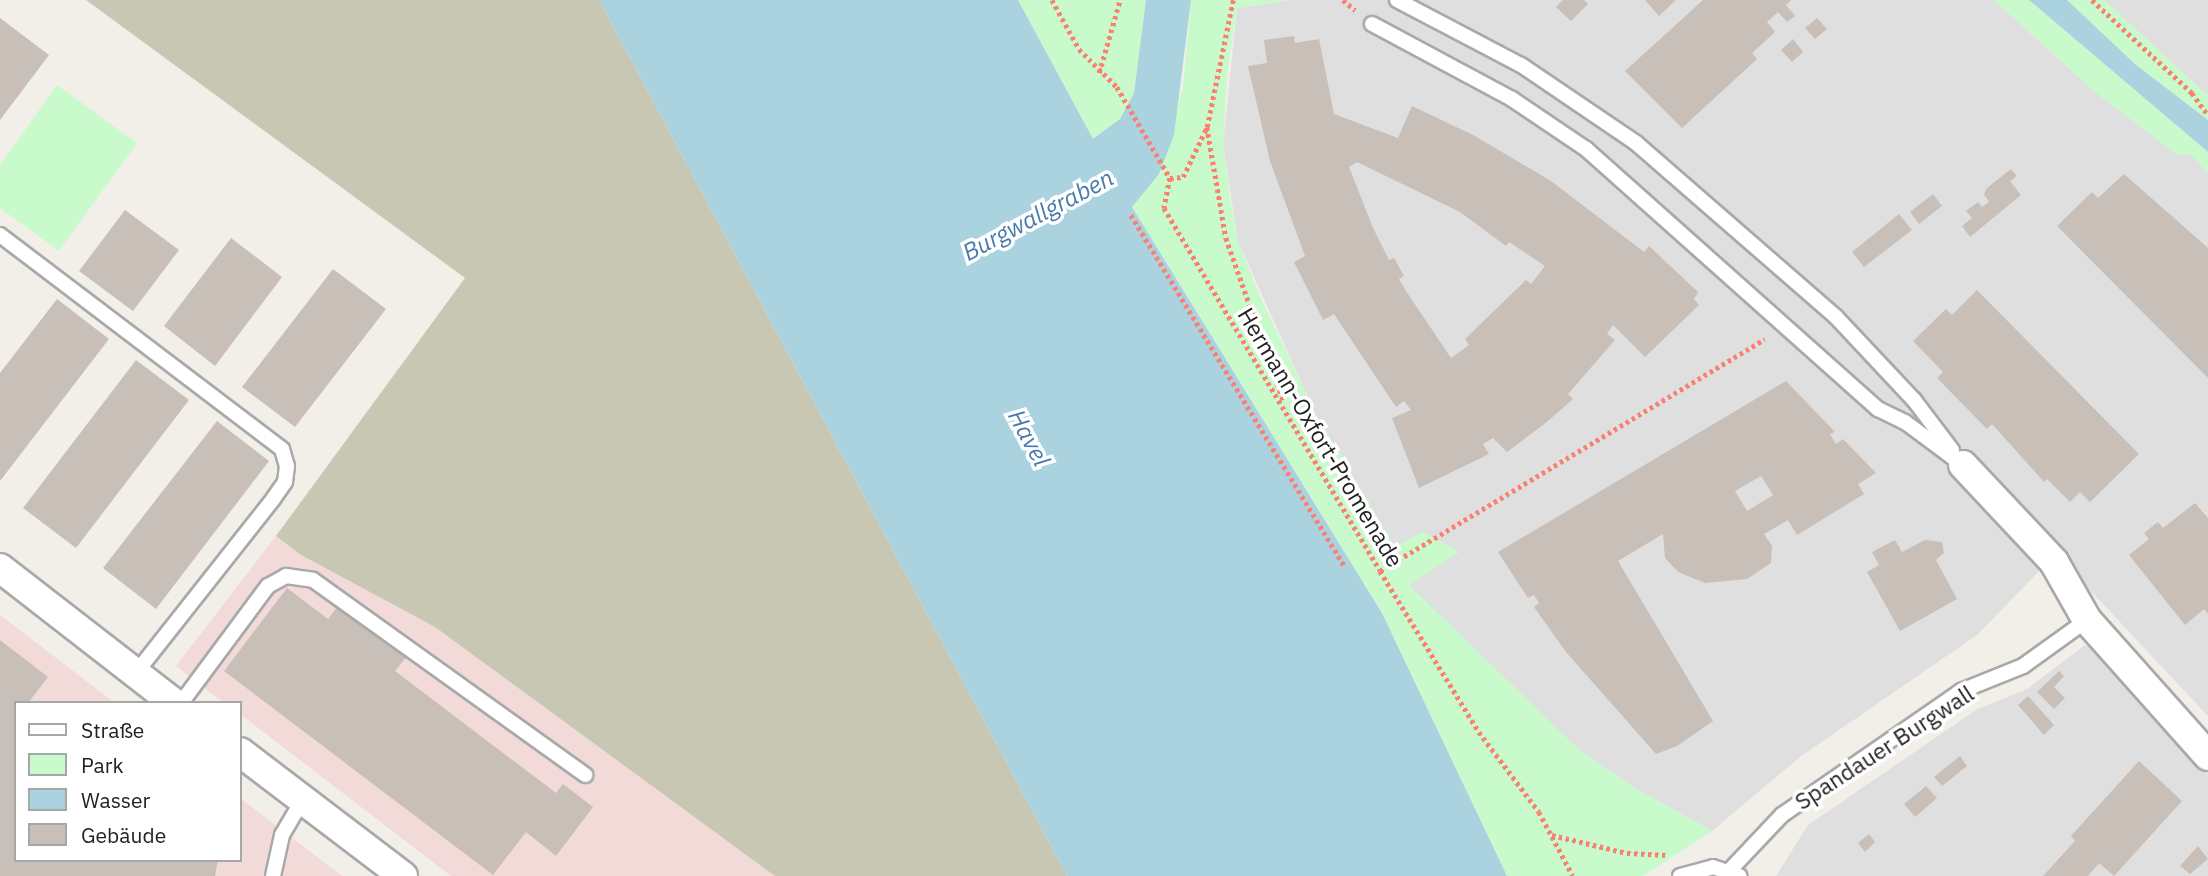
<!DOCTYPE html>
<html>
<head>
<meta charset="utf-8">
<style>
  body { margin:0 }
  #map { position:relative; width:2208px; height:876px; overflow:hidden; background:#f2efe9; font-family:"IBM Plex Sans",sans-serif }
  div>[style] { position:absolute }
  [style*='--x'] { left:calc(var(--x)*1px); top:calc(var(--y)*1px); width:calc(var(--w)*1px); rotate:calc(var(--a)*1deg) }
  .residential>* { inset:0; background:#e0dfdf }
  .commercial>* { inset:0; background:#f2dad9 }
  .construction>* { inset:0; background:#c7c7b4 }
  .park>* { inset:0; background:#c8facc }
  .water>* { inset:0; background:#aad3df }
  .building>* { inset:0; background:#c7bfb8 }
  .path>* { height:4.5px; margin-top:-2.25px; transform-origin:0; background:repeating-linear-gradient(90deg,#fa8072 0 3.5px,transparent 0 7px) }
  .roads { filter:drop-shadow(2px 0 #a9a9a9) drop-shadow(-2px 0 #a9a9a9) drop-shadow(0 2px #a9a9a9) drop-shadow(0 -2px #a9a9a9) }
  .lane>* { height:14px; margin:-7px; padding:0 7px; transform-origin:7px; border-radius:7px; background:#fff }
  .street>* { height:28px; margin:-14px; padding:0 14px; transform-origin:14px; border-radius:14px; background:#fff }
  span { translate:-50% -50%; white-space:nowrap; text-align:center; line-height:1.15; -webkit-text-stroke:7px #fff; paint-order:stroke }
  .street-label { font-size:23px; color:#222 }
  .water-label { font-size:24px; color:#4a7aab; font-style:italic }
  .legend { position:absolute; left:14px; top:701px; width:228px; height:161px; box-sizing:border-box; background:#fff; border:2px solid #a7a7a7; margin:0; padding:9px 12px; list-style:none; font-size:21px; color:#222 }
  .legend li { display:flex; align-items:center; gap:14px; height:35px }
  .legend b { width:35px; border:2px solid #a7a7a7 }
</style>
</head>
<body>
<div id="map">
  <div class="residential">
    <div style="clip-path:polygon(1291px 0,1994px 0,2094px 91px,2175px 153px,2191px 155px,2208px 173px,2208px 716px,2056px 554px,1977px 635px,1800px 757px,1712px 831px,1638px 790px,1578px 749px,1408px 585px,1459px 552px,1423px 532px,1395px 548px,1375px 519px,1314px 411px,1238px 241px,1223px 145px,1237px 8px)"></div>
    <div style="clip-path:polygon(2104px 0,2208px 0,2208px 96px)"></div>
    <div style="clip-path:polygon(2085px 645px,2098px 652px,2208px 776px,2208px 876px,1776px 876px,1808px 825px,1976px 710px,2027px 689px)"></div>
  </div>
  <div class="commercial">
    <div style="clip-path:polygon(276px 536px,301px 555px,435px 627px,775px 876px,451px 876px,240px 714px,240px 703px,224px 703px,176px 666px)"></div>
    <div style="clip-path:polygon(0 615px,115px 703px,16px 703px,16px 860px,240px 860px,240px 798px,342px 876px,0 876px)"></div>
  </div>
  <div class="construction">
    <div style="clip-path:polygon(86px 0,599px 0,1067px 876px,775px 876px,435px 627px,301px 555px,276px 536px,465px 278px)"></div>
  </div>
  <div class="park">
    <div style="clip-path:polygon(1018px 0,1146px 0,1134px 93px,1120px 119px,1099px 138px,1093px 139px)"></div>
    <div style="clip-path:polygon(1191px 0,1290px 0,1237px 8px,1227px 75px,1223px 145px,1230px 197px,1238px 241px,1259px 294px,1314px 410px,1395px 547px,1423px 532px,1459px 552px,1409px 585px,1578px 749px,1638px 790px,1712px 831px,1643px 876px,1507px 876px,1382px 612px,1132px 207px,1159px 174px,1183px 87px)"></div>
    <div style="clip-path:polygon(1994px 0,2029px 0,2208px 152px,2208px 173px,2191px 155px,2175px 153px,2094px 91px)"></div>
    <div style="clip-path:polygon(2067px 0,2104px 0,2208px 96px,2208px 120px,2135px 64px)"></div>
    <div style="clip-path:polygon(57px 85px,137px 143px,59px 251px,0 208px,0 165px)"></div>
  </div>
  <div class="water">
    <div style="clip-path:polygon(599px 0,1018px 0,1093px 139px,1120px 119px,1134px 93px,1146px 0,1191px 0,1174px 135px,1159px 174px,1132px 207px,1382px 613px,1507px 876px,1067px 876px)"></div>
    <div style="clip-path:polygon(2029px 0,2067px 0,2135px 64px,2208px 120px,2208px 152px)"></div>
  </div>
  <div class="building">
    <div style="clip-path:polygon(1563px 0,1584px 0,1588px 4px,1571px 21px,1556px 7px)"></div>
    <div style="clip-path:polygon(1645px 0,1676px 0,1659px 16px)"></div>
    <div style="clip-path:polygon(1703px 0,1791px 0,1786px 5px,1795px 16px,1787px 22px,1778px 12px,1767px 22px,1775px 32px,1752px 53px,1757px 59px,1682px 128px,1625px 71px)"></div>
    <div style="clip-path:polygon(0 18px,49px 55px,0 120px)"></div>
    <div style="clip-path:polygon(1817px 18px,1827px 29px,1815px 39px,1805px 28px)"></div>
    <div style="clip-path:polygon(evenodd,1294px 36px,1295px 43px,1319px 39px,1334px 114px,1398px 138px,1412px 106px,1473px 135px,1551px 181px,1644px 252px,1649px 246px,1698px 292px,1694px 299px,1699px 305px,1645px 357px,1613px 325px,1607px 334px,1615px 340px,1568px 394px,1573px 399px,1548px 421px,1507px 452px,1493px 438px,1483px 444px,1489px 454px,1419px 488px,1392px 418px,1411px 410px,1404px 401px,1396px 407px,1334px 314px,1323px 320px,1294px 262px,1305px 256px,1270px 161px,1248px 66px,1267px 63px,1264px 40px,1294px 36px,1357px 162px,1460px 212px,1506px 246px,1509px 242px,1545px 266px,1531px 284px,1526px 280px,1465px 339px,1469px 345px,1451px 358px,1406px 291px,1399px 279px,1404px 276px,1394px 258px,1389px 260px,1373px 228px,1349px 167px,1357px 162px)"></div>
    <div style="clip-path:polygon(1793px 39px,1803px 52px,1792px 62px,1781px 50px)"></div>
    <div style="clip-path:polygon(2011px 169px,2017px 176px,2010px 181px,2021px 195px,1970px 237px,1962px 226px,1972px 218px,1966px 211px,1978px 202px,1982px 207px,1989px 202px,1984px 194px,1987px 188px)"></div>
    <div style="clip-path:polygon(2124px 174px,2208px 248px,2208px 378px,2057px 226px,2092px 192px,2098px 198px)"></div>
    <div style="clip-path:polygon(1933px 194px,1942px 206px,1919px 224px,1910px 212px)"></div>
    <div style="clip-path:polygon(125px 210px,179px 250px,133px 311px,79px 271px)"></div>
    <div style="clip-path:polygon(1899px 214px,1912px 230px,1864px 267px,1852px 252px)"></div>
    <div style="clip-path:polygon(231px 238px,282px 277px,215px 366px,164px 326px)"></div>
    <div style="clip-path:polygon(333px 269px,386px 309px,295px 427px,242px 387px)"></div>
    <div style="clip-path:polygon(1977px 290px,2139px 454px,2090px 502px,2080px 492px,2070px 502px,2047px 479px,2044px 482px,1992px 424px,1987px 429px,1937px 378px,1943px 372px,1913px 341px,1946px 309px,1952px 315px)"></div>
    <div style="clip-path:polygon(57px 299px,109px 339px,0 481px,0 373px)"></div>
    <div style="clip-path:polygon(136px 360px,189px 400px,76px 548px,23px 508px)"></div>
    <div style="clip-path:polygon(evenodd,1786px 381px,1835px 432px,1830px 434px,1836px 444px,1843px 439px,1876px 473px,1858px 484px,1864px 494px,1797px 535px,1788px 520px,1764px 534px,1772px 546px,1771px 563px,1747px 579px,1705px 583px,1678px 572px,1665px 558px,1663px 534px,1618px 561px,1713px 721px,1677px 746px,1656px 754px,1566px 652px,1534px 607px,1539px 603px,1534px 595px,1528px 598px,1498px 552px,1786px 381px,1761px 476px,1773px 495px,1747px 511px,1735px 491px,1761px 476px)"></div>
    <div style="clip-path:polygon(217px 421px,269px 461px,156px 609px,103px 568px)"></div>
    <div style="clip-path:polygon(2195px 503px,2208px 518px,2208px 614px,2204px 609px,2185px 625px,2129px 555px,2149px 539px,2144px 533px,2158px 522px,2163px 528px)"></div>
    <div style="clip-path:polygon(1895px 540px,1902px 552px,1925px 540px,1942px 542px,1944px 553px,1936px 560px,1957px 599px,1900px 631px,1867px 572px,1879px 565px,1872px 552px)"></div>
    <div style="clip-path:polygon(287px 588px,328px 619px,340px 603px,408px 655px,395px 671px,556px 793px,563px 784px,593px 807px,556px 856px,526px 832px,493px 875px,224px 671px)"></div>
    <div style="clip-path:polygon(0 640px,48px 677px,28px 703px,16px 703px,16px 860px,218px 860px,215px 876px,0 876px)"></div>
    <div style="clip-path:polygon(2059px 671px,2064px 676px,2054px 687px,2065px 698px,2054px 709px,2037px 692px)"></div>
    <div style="clip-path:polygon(2028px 696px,2054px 725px,2044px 735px,2018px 705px)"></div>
    <div style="clip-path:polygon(1960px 756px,1967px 766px,1942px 786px,1934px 777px)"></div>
    <div style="clip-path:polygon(2139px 761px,2182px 801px,2114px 876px,2099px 863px,2088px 876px,2043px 876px,2075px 841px,2071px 836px)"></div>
    <div style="clip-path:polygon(1926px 786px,1937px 798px,1915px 817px,1904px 804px)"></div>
    <div style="clip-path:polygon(1869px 834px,1875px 842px,1865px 852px,1858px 843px)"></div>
    <div style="clip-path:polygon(2198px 846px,2208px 859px,2190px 874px,2180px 866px)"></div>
  </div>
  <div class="path">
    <div style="--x:1052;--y:0;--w:56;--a:61.1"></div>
    <div style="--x:1079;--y:49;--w:54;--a:45"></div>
    <div style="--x:1117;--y:87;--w:105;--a:59.8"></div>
    <div style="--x:1343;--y:0;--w:16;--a:40"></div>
    <div style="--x:2092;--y:0;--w:137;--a:42.9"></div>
    <div style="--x:2192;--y:93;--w:27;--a:54"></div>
    <div style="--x:1099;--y:73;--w:76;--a:-74"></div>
    <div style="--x:1207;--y:127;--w:113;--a:80.3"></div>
    <div style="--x:1226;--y:238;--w:172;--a:70.6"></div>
    <div style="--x:1170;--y:178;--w:31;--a:101"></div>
    <div style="--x:1164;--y:208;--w:422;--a:59.2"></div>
    <div style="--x:1380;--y:571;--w:189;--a:58.4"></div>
    <div style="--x:1479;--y:732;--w:100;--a:53.1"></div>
    <div style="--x:1539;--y:812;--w:72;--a:62"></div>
    <div style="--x:1170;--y:178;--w:13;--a:-4"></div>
    <div style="--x:1183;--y:177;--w:55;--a:-64.4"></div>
    <div style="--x:1207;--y:127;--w:130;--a:-78.4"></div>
    <div style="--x:1131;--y:215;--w:413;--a:58.7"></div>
    <div style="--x:1380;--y:571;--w:449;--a:-31.1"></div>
    <div style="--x:1552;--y:835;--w:77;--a:13.5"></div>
    <div style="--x:1627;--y:853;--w:39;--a:3"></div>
  </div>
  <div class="roads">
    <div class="lane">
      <div style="--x:1397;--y:0;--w:140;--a:27.7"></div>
      <div style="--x:1521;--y:65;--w:139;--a:34.1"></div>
      <div style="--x:1636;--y:143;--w:265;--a:41"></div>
      <div style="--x:1836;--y:317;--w:114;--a:46.8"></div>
      <div style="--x:1914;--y:400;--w:63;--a:52.8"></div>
      <div style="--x:1372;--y:24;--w:159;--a:28.2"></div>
      <div style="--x:1512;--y:99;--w:89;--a:34"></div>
      <div style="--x:1586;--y:149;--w:391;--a:41.7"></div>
      <div style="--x:1878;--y:409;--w:30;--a:26"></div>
      <div style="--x:1905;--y:422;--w:72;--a:36.6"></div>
      <div style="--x:0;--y:235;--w:354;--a:37.2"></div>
      <div style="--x:282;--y:449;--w:18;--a:74"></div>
      <div style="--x:287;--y:466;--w:16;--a:97"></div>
      <div style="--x:285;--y:482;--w:19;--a:125"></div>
      <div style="--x:274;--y:498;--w:224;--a:128.3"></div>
      <div style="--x:181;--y:703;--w:146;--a:-53.4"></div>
      <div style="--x:268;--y:586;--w:21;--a:-29"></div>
      <div style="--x:286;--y:576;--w:27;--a:8"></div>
      <div style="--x:313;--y:580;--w:335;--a:35.6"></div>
      <div style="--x:1730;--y:870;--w:76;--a:-46.6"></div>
      <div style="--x:1782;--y:815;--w:218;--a:-34.7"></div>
      <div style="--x:1961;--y:691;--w:67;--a:-22"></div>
      <div style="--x:2023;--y:666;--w:79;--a:-35.7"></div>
      <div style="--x:273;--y:876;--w:42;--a:-77.6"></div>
      <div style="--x:282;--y:835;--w:42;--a:-59.7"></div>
      <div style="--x:1680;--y:876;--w:34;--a:-15"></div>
      <div style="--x:1713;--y:867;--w:28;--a:19"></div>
    </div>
    <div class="street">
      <div style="--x:1963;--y:465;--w:133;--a:46.8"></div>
      <div style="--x:2054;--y:562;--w:67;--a:60.4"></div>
      <div style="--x:2087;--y:620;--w:182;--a:48.3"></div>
      <div style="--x:0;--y:568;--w:220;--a:37.8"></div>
      <div style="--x:240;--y:752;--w:205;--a:37.3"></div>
    </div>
  </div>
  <div class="street-label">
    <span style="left:1321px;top:437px;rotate:59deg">Hermann-Oxfort-Promenade</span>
    <span style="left:1884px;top:747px;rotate:-33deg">Spandauer Burgwall</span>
  </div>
  <div class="water-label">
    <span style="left:1038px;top:215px;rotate:-28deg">Burgwallgraben</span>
    <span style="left:1029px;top:438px;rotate:62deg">Havel</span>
  </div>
  <ul class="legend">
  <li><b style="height:9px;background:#fff"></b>Straße</li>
  <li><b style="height:19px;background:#c8facc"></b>Park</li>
  <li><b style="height:19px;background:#aad3df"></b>Wasser</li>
  <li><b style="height:19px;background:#c7bfb8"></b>Gebäude</li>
  </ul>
</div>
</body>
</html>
